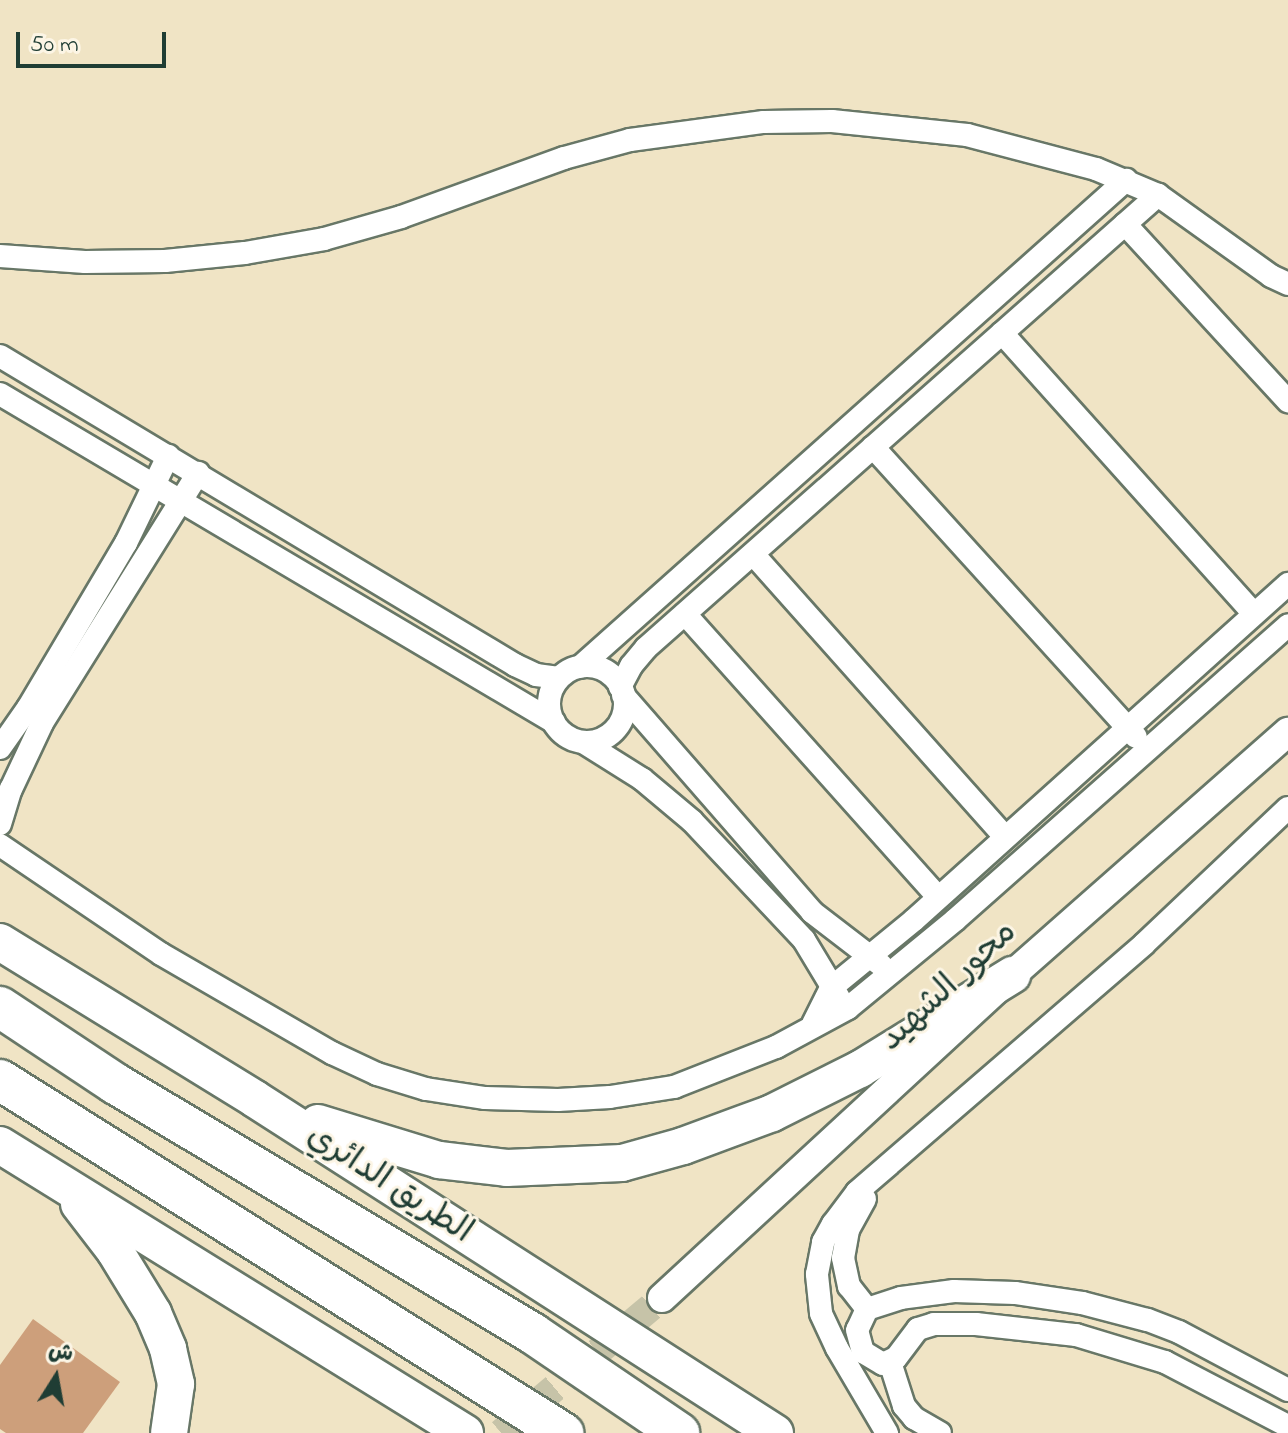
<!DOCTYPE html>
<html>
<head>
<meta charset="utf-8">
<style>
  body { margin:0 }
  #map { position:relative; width:1288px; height:1433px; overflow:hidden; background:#f0e4c5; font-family:"Indie Flower","Playpen Sans Arabic",sans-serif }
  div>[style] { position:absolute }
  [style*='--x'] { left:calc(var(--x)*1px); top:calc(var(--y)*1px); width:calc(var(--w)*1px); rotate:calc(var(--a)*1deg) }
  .building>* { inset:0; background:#cd9f7b }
  .tertiary-tunnel>* { height:28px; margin-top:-14px; transform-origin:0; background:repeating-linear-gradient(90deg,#c6c3a8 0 28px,transparent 0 42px) }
  .roads { filter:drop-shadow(2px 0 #687767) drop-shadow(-2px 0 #687767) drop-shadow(0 2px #687767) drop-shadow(0 -2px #687767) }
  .minor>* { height:22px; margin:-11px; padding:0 11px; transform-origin:11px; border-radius:11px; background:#fff }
  .minor>.ring { margin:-11px; padding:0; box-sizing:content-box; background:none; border:22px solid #fff; border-radius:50% }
  .tertiary>* { height:28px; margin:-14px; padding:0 14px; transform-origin:14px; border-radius:14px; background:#fff }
  .trunk>* { height:36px; margin:-18px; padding:0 18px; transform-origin:18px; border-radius:18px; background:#fff }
  .motorway>* { height:40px; margin:-20px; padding:0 20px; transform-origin:20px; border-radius:20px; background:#fff }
  span { translate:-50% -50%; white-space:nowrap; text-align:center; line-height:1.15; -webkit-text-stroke:6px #fcf5e5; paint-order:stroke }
  .street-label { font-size:34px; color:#1f3d34 }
  .north { position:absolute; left:16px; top:1337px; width:80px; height:80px; -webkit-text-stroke:6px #fcf5e5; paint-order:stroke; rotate:11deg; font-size:22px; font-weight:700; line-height:32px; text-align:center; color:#1f3d34 }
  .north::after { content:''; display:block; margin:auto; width:28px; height:36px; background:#1f3d34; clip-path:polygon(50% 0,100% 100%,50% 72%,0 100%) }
  .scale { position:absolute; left:16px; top:32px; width:150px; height:36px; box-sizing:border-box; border:4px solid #1f3d34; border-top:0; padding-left:10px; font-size:24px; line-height:28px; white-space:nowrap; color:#1f3d34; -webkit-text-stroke:6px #fcf5e5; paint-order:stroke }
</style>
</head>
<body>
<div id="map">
  <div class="building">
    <div style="clip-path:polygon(33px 1319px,120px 1382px,83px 1433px,6px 1433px,0 1429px,0 1365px)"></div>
  </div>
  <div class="tertiary-tunnel">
    <div style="--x:501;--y:1433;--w:210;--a:-40"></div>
  </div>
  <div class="roads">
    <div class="minor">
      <div style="--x:1125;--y:224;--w:241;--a:47.4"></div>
      <div style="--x:0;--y:256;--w:85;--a:4"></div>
      <div style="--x:85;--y:262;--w:80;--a:-0.7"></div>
      <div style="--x:165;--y:261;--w:80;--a:-5.7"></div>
      <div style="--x:245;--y:253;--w:80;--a:-10"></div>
      <div style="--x:324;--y:239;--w:80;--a:-15.9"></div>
      <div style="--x:401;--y:217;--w:173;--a:-19.9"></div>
      <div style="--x:564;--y:158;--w:68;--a:-15.3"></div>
      <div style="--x:630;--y:140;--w:135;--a:-7.7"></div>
      <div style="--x:764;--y:122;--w:68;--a:-0.8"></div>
      <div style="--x:832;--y:121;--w:136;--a:5.9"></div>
      <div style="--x:967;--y:135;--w:133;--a:14.8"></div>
      <div style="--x:1096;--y:169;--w:67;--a:22.8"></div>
      <div style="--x:1158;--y:195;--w:139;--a:35.6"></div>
      <div style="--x:1271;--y:276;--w:19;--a:25"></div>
      <div style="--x:1002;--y:333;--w:377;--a:48.1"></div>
      <div style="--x:0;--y:356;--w:601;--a:30.96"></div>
      <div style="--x:515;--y:665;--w:23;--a:25"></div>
      <div style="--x:536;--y:675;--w:23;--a:7"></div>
      <div style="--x:0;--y:394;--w:644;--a:30.63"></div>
      <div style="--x:873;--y:447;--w:391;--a:47.8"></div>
      <div style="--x:753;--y:554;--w:379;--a:48.3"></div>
      <div style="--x:685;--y:614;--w:380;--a:48.2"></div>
      <div class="ring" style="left:549px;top:666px;width:54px;height:54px"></div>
      <div style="--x:580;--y:667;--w:732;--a:-41.73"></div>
      <div style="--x:620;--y:687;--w:24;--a:-62"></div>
      <div style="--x:631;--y:666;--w:23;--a:-50"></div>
      <div style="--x:646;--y:648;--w:684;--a:-41.5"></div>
      <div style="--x:623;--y:695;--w:288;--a:48.9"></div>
      <div style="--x:812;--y:912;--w:87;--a:37.5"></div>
      <div style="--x:583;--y:742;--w:70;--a:32.1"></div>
      <div style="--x:642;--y:779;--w:65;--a:40"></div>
      <div style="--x:692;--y:821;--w:163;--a:46.7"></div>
      <div style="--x:804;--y:940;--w:68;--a:58.9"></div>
      <div style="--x:0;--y:748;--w:49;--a:-55"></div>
      <div style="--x:28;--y:708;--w:192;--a:-59.3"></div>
      <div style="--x:126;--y:543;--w:97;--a:-64.2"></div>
      <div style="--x:0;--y:824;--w:37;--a:-73"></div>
      <div style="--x:11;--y:789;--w:73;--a:-64.8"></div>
      <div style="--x:42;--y:723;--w:295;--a:-58"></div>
      <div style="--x:0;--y:845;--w:194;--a:34.1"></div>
      <div style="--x:161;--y:954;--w:198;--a:30.1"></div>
      <div style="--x:332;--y:1053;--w:50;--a:25"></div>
      <div style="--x:377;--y:1074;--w:51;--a:17"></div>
      <div style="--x:426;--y:1089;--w:60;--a:8.7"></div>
      <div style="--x:485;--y:1098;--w:73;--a:1.6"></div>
      <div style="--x:558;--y:1100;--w:52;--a:-3.3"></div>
      <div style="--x:610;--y:1097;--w:65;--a:-8.9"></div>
      <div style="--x:674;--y:1087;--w:110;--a:-21.4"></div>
      <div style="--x:776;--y:1047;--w:82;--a:-28.4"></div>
      <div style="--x:848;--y:1008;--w:139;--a:-39.4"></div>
      <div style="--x:955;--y:920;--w:445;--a:-41.5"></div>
      <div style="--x:813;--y:1024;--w:40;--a:-63.4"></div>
      <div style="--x:831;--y:988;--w:107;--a:-39.3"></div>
      <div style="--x:914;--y:920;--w:503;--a:-41.94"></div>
      <div style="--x:865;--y:1199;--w:35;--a:119"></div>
      <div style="--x:848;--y:1230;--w:28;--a:100"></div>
      <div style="--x:843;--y:1258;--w:29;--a:78"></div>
      <div style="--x:849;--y:1286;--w:29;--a:52"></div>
      <div style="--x:890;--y:1362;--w:46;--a:72.3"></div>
      <div style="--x:904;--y:1406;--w:16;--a:50"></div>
      <div style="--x:914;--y:1418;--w:30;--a:30"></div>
      <div style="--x:1288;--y:1390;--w:123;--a:-152"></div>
      <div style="--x:1179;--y:1332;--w:34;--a:-159"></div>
      <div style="--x:1147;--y:1320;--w:67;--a:-165.3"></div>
      <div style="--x:1082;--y:1303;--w:68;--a:-171.5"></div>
      <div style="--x:1015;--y:1293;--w:61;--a:-178.1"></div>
      <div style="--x:954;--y:1291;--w:53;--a:172.5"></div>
      <div style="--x:901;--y:1298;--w:36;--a:162"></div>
      <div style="--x:867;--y:1309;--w:23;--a:115"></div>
      <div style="--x:857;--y:1330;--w:23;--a:75"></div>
      <div style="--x:863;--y:1352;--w:23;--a:31"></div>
      <div style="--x:883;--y:1364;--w:14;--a:-25"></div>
      <div style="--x:896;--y:1358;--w:36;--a:-53"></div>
      <div style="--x:918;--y:1329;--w:17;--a:-17"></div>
      <div style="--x:934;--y:1324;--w:42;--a:0"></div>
      <div style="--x:976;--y:1324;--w:101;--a:6.3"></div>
      <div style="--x:1076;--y:1335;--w:93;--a:16.9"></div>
      <div style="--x:1165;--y:1362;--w:139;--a:27.5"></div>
      <div style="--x:887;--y:1433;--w:99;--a:-120.5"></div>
      <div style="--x:837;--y:1348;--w:38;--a:-115"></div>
      <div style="--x:821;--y:1313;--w:39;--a:-96"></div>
      <div style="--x:817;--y:1274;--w:33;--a:-79"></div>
      <div style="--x:823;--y:1242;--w:21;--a:-61"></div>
      <div style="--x:833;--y:1224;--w:40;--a:-53"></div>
      <div style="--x:857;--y:1192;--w:379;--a:-40.8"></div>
      <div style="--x:1144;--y:944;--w:198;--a:-43.4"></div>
    </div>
    <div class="tertiary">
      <div style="--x:662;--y:1298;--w:476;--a:-42.7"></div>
      <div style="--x:1012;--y:975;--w:368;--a:-41.4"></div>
    </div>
    <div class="trunk">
      <div style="--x:0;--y:942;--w:299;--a:31.6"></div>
      <div style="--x:255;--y:1099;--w:618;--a:32.71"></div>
      <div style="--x:318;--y:1123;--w:127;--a:17"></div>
      <div style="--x:439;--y:1160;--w:68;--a:6.7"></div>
      <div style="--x:507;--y:1168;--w:115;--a:-2.5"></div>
      <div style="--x:622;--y:1163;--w:63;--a:-15.6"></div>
      <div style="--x:683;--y:1146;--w:95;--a:-20.3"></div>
      <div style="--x:772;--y:1113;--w:98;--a:-26.6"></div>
      <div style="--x:860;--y:1069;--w:179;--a:-31.7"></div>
      <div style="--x:0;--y:1145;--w:547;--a:31.77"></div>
      <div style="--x:79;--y:1204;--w:59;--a:52.5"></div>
      <div style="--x:115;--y:1251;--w:73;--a:58.5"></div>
      <div style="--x:153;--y:1313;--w:39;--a:67"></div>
      <div style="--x:168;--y:1349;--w:36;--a:77"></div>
      <div style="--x:176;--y:1384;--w:49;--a:98.1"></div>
    </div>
    <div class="motorway">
      <div style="--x:0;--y:1007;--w:139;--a:33.6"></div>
      <div style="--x:116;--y:1084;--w:485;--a:30.9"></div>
      <div style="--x:532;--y:1333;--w:178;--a:34.2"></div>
      <div style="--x:0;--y:1080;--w:665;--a:32.09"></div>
    </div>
  </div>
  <div class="street-label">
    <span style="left:949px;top:987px;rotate:-43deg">محور الشهيد</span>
    <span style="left:389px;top:1185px;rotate:33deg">الطريق الدائري</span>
  </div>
  <div class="north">ش</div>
  <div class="scale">50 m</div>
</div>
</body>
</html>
